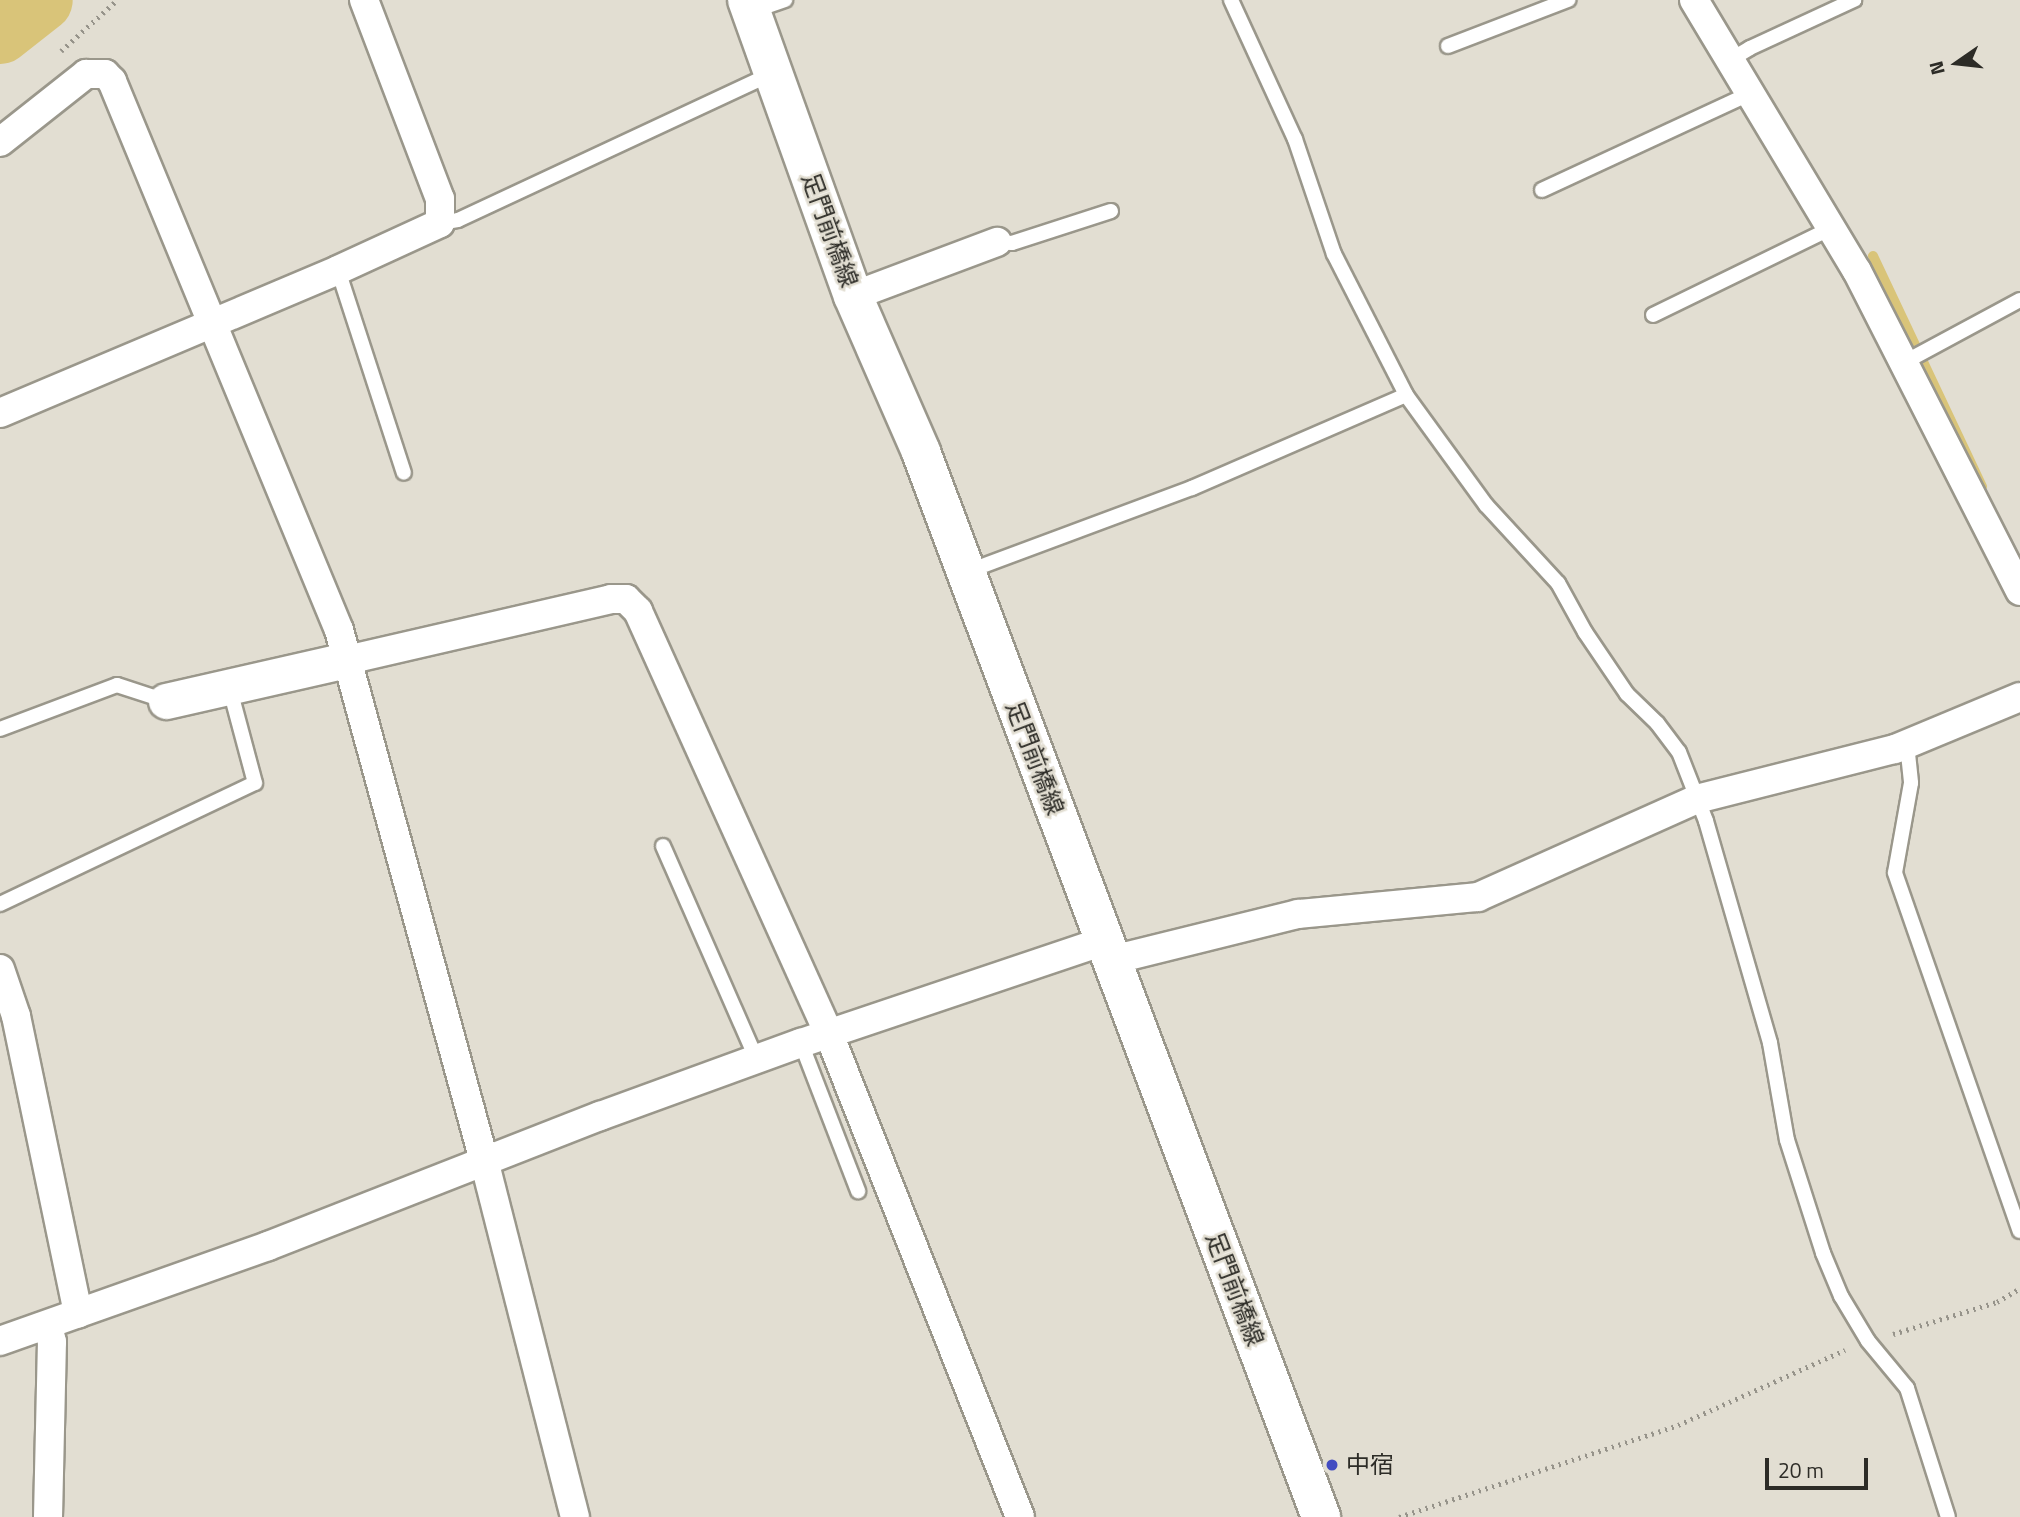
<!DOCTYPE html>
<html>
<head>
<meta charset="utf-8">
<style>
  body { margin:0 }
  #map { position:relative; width:2020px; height:1517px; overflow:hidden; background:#e2ded2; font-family:"Titillium Web","Noto Sans JP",sans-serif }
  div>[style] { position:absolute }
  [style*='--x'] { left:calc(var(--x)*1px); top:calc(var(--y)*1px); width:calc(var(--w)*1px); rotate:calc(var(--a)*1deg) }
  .stream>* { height:10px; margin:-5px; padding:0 5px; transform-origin:5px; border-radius:5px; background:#d9c479 }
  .river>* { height:61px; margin:-30.5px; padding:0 30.5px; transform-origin:30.5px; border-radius:30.5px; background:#d9c479 }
  .path>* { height:4.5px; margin-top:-2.25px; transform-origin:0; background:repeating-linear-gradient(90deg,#96938a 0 2px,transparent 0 7px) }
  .roads { filter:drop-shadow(2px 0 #9a978b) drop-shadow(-2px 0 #9a978b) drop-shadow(0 2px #9a978b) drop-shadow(0 -2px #9a978b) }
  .service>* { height:14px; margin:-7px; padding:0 7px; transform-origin:7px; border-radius:7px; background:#fff }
  .minor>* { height:28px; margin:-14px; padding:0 14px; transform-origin:14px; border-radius:14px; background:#fff }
  .tertiary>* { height:35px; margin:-17.5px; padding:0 17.5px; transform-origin:17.5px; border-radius:17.5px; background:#fff }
  .secondary>* { height:38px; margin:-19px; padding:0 19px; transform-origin:19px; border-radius:19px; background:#fff }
  .dots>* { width:19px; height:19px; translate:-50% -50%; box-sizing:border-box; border:4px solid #e2ded2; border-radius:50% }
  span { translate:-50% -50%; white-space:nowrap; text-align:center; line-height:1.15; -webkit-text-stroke:5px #e2ded2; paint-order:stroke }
  .street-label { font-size:24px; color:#2d2c27 }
  .poi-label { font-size:24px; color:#2d2c27 }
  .left { translate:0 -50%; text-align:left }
  .north { position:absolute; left:1922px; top:28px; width:70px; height:70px; -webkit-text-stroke:5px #e2ded2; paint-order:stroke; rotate:256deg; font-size:19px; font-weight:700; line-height:28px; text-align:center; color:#2d2c27 }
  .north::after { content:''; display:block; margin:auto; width:24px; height:32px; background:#2d2c27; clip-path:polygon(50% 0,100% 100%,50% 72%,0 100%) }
  .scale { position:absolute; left:1765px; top:1458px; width:103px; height:32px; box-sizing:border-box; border:4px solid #2d2c27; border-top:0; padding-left:9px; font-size:21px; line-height:24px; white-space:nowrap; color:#2d2c27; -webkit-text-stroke:5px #e2ded2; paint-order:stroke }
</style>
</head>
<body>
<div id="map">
  <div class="stream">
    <div style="--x:1873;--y:256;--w:255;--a:64.7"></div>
  </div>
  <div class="river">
    <div style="--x:0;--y:33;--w:53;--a:-38.2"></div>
  </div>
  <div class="path">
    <div style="--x:61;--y:51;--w:76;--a:-42.3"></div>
    <div style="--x:1893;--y:1334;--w:109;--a:-17.1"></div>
    <div style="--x:1997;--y:1302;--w:27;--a:-31"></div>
    <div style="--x:1399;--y:1517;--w:294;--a:-18.2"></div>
    <div style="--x:1678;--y:1425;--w:183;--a:-24.2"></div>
  </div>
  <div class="roads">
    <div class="service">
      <div style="--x:1231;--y:0;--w:153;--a:65.3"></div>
      <div style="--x:1295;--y:139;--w:121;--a:71.3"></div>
      <div style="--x:1334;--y:254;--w:158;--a:62.9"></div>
      <div style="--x:1406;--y:395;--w:136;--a:54"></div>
      <div style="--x:1486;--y:505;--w:106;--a:47.3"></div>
      <div style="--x:1558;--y:583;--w:56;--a:61.1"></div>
      <div style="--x:1585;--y:632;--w:75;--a:55.9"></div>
      <div style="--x:1627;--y:694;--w:42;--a:44"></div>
      <div style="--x:1657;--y:723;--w:36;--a:53"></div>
      <div style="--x:1679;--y:752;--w:74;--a:68.6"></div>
      <div style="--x:1706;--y:821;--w:231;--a:73.9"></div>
      <div style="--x:1770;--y:1043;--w:98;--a:80.1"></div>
      <div style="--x:1787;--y:1140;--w:119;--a:72.3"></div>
      <div style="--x:1823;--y:1253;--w:47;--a:67.3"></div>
      <div style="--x:1841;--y:1296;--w:52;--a:59"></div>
      <div style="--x:1868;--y:1341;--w:61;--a:50.3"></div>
      <div style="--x:1907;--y:1388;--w:135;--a:72.4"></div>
      <div style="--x:753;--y:11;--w:34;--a:-19"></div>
      <div style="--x:1448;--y:46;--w:129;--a:-21"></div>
      <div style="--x:1730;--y:60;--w:23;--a:-31"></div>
      <div style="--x:1750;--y:48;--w:115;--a:-24.8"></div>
      <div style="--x:1542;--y:190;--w:228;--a:-24.9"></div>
      <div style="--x:440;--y:223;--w:18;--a:-9"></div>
      <div style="--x:458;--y:220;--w:348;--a:-25"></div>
      <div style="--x:997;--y:242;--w:15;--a:4"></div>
      <div style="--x:1012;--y:243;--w:104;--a:-17.9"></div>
      <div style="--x:338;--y:270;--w:213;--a:72"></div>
      <div style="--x:1653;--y:315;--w:198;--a:-26"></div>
      <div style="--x:1903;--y:363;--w:133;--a:-28.3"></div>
      <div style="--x:966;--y:572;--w:241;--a:-20.4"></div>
      <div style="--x:1192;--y:488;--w:233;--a:-23.5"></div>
      <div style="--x:0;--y:729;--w:125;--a:-20.6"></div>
      <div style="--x:117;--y:685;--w:52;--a:18.1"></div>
      <div style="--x:1907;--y:744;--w:39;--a:84"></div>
      <div style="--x:1911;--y:783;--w:91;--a:100.1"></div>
      <div style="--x:1895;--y:873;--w:379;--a:70.8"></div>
      <div style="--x:663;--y:846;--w:234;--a:66.3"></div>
      <div style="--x:0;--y:904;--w:282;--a:-25.4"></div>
      <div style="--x:255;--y:783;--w:100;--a:-105"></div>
      <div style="--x:801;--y:1043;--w:159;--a:68.9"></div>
    </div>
    <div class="minor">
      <div style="--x:1694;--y:0;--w:316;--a:59"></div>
      <div style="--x:1857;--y:271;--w:359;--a:63"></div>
      <div style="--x:0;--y:142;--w:110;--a:-38.3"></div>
      <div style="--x:86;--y:74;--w:19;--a:0"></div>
      <div style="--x:105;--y:74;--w:10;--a:45"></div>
      <div style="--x:112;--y:81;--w:594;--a:67.54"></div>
      <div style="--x:339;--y:630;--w:554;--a:74.71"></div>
      <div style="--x:485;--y:1164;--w:364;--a:75.7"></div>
      <div style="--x:853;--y:296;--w:154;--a:-20.6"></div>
      <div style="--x:0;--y:413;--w:367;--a:-22.9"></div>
      <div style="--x:338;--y:270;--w:112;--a:-24.7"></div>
      <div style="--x:440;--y:223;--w:24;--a:-90"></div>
      <div style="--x:440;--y:199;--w:213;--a:-110.9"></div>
      <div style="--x:347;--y:660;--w:271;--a:-13"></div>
      <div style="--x:611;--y:599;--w:15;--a:0"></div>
      <div style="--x:626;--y:599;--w:17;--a:45"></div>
      <div style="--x:638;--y:611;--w:464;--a:65.7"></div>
      <div style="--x:829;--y:1034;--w:519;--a:68.42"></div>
      <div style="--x:1112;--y:960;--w:192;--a:-13.9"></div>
      <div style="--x:1298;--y:914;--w:181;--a:-5.4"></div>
      <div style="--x:1478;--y:897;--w:240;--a:-24.1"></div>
      <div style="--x:1697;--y:799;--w:204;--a:-14.2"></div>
      <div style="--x:1895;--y:749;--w:135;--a:-22.6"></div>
      <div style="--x:0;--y:969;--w:50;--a:71.2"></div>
      <div style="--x:16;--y:1016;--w:304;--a:78.2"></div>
      <div style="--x:0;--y:1341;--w:284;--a:-19.5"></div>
      <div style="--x:268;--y:1246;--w:357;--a:-21.4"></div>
      <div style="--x:600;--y:1116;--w:214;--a:-20"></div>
      <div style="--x:801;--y:1043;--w:320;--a:-18.6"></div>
      <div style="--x:48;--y:1517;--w:175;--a:-88.7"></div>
      <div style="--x:52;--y:1342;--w:16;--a:-104"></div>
    </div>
    <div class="tertiary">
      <div style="--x:166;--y:701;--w:186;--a:-12.8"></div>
    </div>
    <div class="secondary">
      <div style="--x:747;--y:0;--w:314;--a:70.3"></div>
      <div style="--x:853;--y:296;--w:170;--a:66.4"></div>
      <div style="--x:921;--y:452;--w:1138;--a:69.41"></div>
    </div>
  </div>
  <div class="dots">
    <div style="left:1332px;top:1465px;background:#434cc1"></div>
  </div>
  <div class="street-label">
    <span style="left:830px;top:230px;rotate:70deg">足門前橋線</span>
    <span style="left:1035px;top:758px;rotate:69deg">足門前橋線</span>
    <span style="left:1235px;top:1289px;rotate:69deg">足門前橋線</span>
  </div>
  <div class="poi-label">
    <span class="left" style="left:1346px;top:1465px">中宿</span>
  </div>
  <div class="north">N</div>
  <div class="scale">20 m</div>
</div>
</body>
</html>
